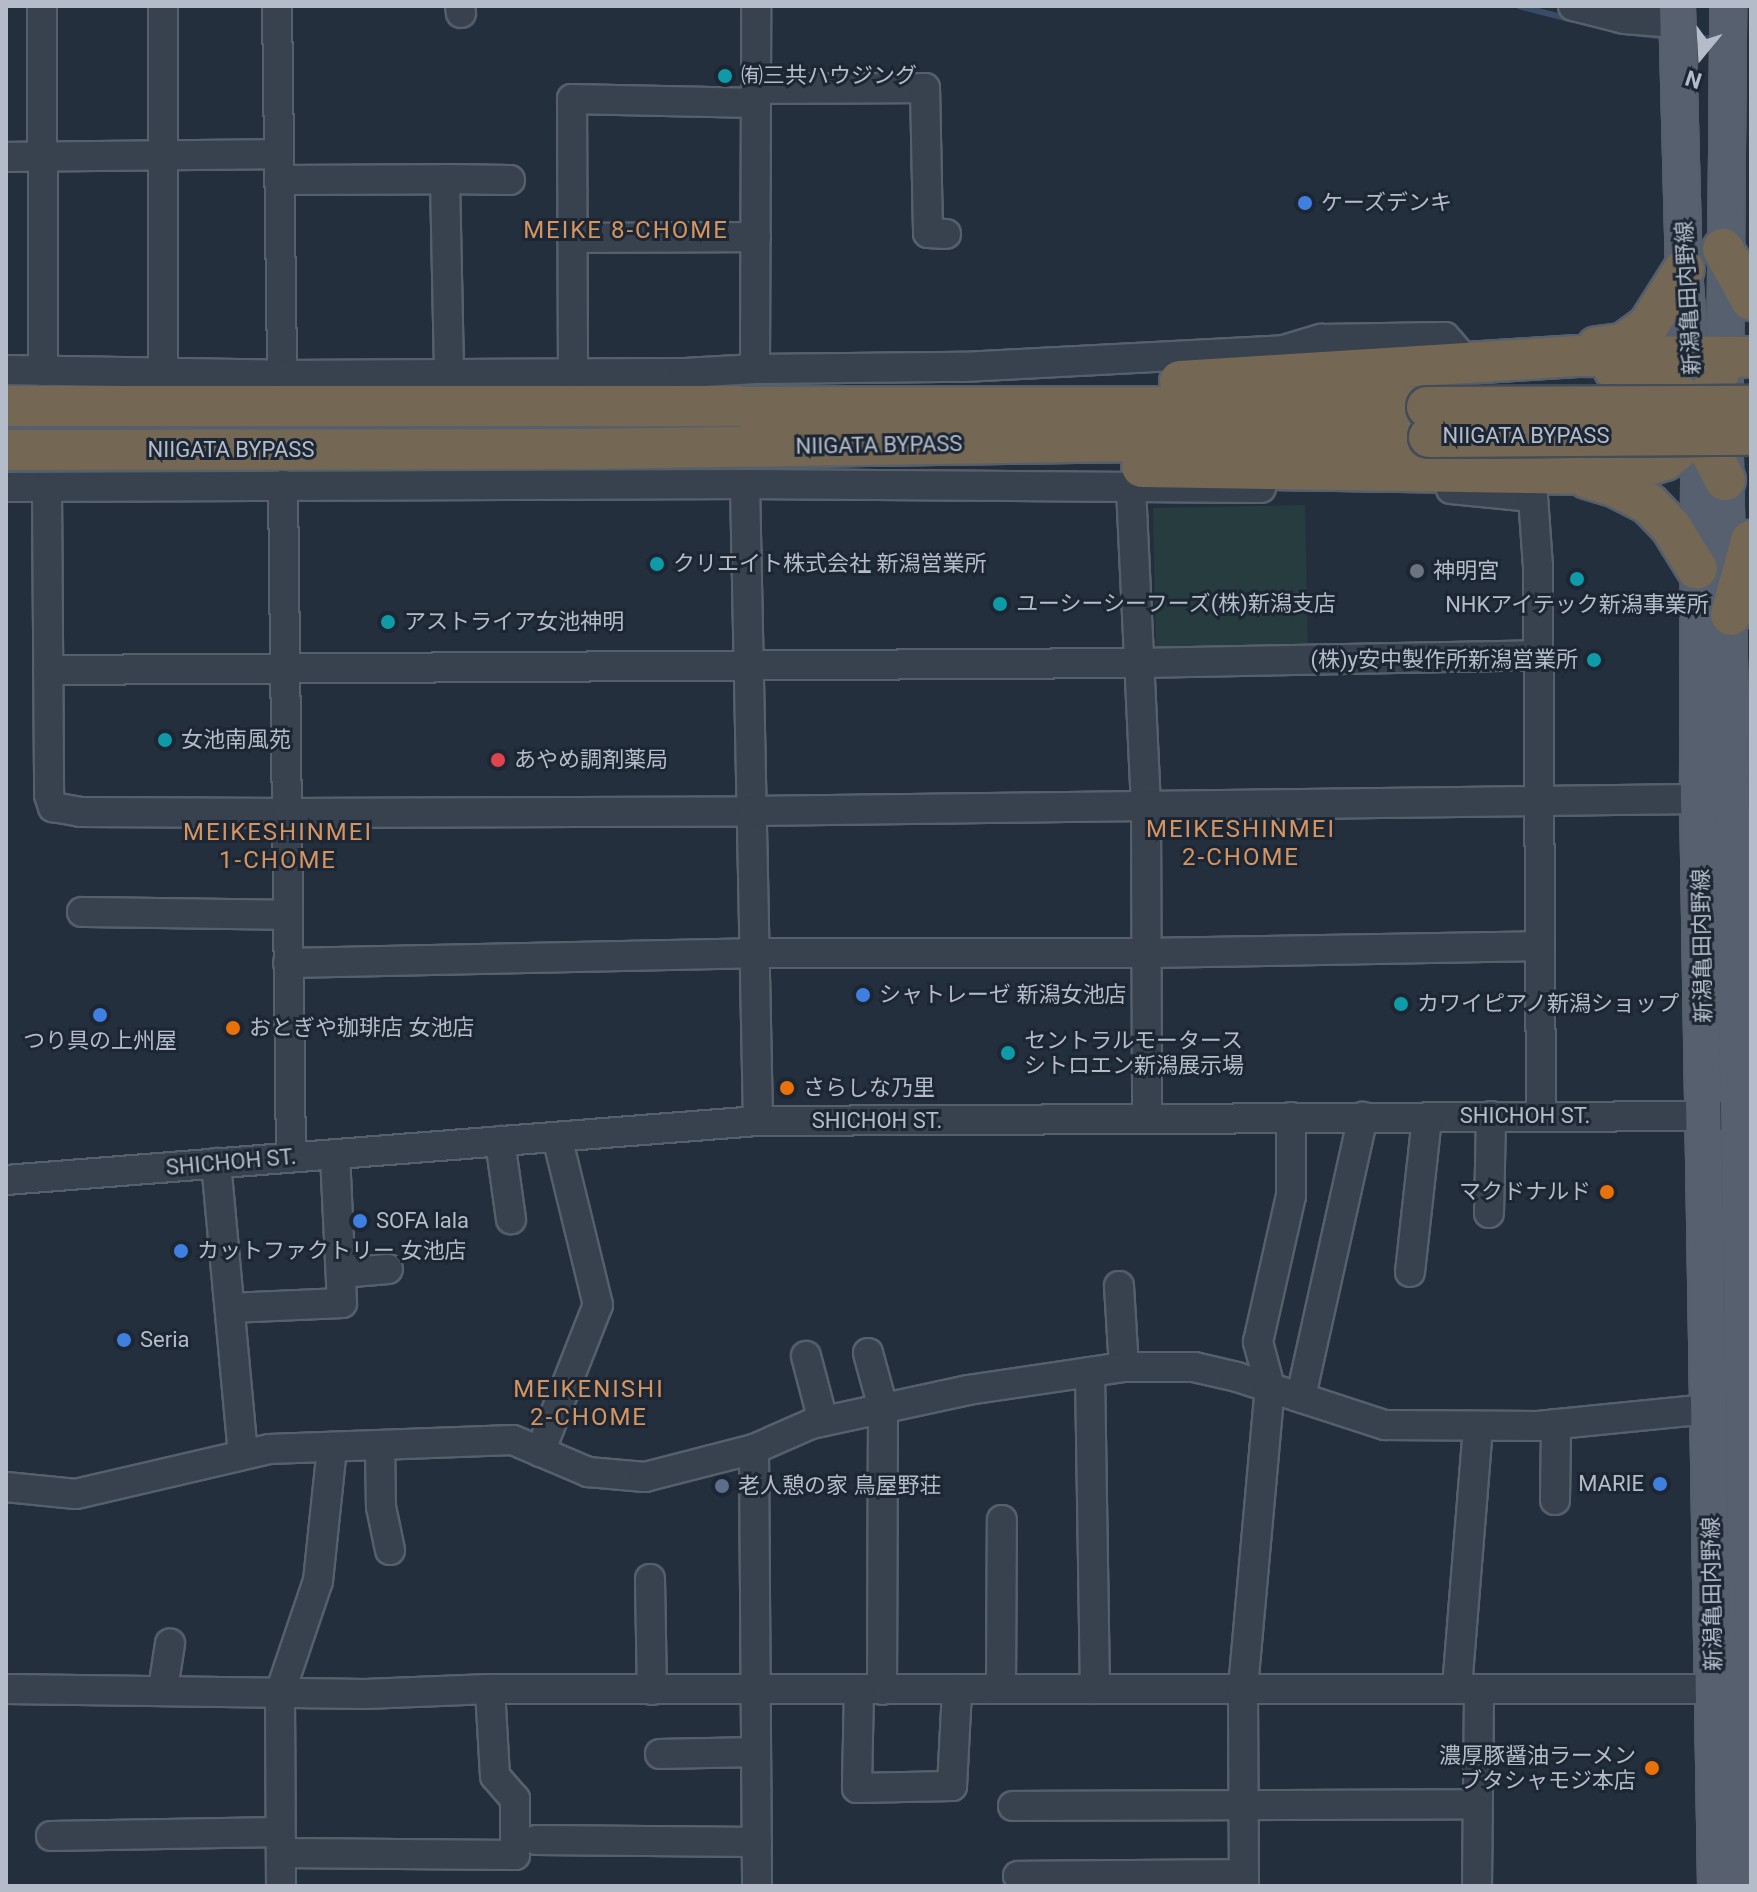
<!DOCTYPE html>
<html>
<head>
<meta charset="utf-8">
<style>
  body { margin:0 }
  #map { position:relative; width:1757px; height:1892px; overflow:hidden; background:#242f3e; font-family:Roboto,"Noto Sans JP",sans-serif }
  div>[style] { position:absolute }
  [style*='--x'] { left:calc(var(--x)*1px); top:calc(var(--y)*1px); width:calc(var(--w)*1px); rotate:calc(var(--a)*1deg) }
  .green>* { inset:0; background:#263c3f }
  .stream>* { height:6px; margin:-3px; padding:0 3px; transform-origin:3px; border-radius:3px; background:#394c67 }
  .roads { filter:drop-shadow(2px 0 #565f6c) drop-shadow(-2px 0 #565f6c) drop-shadow(0 2px #565f6c) drop-shadow(0 -2px #565f6c) }
  .minor>* { height:28px; margin:-14px; padding:0 14px; transform-origin:14px; border-radius:14px; background:#38414e }
  .major>* { height:34px; margin:-17px; padding:0 17px; transform-origin:17px; border-radius:17px; background:#56606e }
  .highway>* { height:40px; margin:-20px; padding:0 20px; transform-origin:20px; border-radius:20px; background:#746855 }
  .bridges { filter:drop-shadow(2px 0 #434c59) drop-shadow(-2px 0 #434c59) drop-shadow(0 2px #434c59) drop-shadow(0 -2px #434c59) }
  .highway-bridge>* { height:40px; margin:-20px; padding:0 20px; transform-origin:20px; border-radius:20px; background:#746855 }
  .dots>* { width:22px; height:22px; translate:-50% -50%; box-sizing:border-box; border:4px solid #1d2633; border-radius:50% }
  span { translate:-50% -50%; white-space:nowrap; text-align:center; line-height:1.15; -webkit-text-stroke:6px #1d2633; paint-order:stroke }
  .poi-label { font-size:22px; color:#b4bcc9 }
  .left { translate:0 -50%; text-align:left }
  .right { translate:-100% -50%; text-align:right }
  .street-label { font-size:22px; color:#b4bcc9 }
  .neighbourhood-label { font-size:24px; color:#d59563; letter-spacing:2px }
  .frame { position:absolute; inset:0; border:8px solid #b4bcc9; pointer-events:none }
  .north { position:absolute; left:1661px; top:16px; width:80px; height:80px; -webkit-text-stroke:6px #1d2633; paint-order:stroke; rotate:198deg; font-size:22px; font-weight:700; line-height:32px; text-align:center; color:#b4bcc9 }
  .north::after { content:''; display:block; margin:auto; width:28px; height:36px; background:#b4bcc9; clip-path:polygon(50% 0,100% 100%,50% 72%,0 100%) }
</style>
</head>
<body>
<div id="map">
  <div class="green">
    <div style="clip-path:polygon(1305px 505px,1308px 649px,1156px 653px,1153px 508px)"></div>
  </div>
  <div class="stream">
    <div style="--x:1519;--y:6;--w:56;--a:14.5"></div>
    <div style="--x:1615;--y:31;--w:52;--a:6.6"></div>
    <div style="--x:1687;--y:37;--w:28;--a:4"></div>
  </div>
  <div class="roads">
    <div class="minor">
      <div style="--x:42;--y:6;--w:365;--a:89.8"></div>
      <div style="--x:163;--y:6;--w:367;--a:90"></div>
      <div style="--x:277;--y:6;--w:369;--a:89.2"></div>
      <div style="--x:460;--y:6;--w:7;--a:82"></div>
      <div style="--x:1573;--y:6;--w:54;--a:14"></div>
      <div style="--x:1625;--y:19;--w:52;--a:4.4"></div>
      <div style="--x:756;--y:89;--w:169;--a:-0.3"></div>
      <div style="--x:925;--y:88;--w:145;--a:88.8"></div>
      <div style="--x:928;--y:233;--w:18;--a:3"></div>
      <div style="--x:6;--y:157;--w:273;--a:-0.6"></div>
      <div style="--x:445;--y:179;--w:65;--a:0.9"></div>
      <div style="--x:279;--y:180;--w:166;--a:-0.3"></div>
      <div style="--x:445;--y:179;--w:195;--a:88.8"></div>
      <div style="--x:572;--y:238;--w:184;--a:-0.3"></div>
      <div style="--x:755;--y:369;--w:363;--a:-89.8"></div>
      <div style="--x:6;--y:370;--w:276;--a:1"></div>
      <div style="--x:282;--y:375;--w:403;--a:-0.3"></div>
      <div style="--x:685;--y:373;--w:70;--a:-3.3"></div>
      <div style="--x:755;--y:369;--w:208;--a:-0.6"></div>
      <div style="--x:963;--y:367;--w:321;--a:-3"></div>
      <div style="--x:1284;--y:350;--w:39;--a:-17"></div>
      <div style="--x:1321;--y:339;--w:124;--a:-0.9"></div>
      <div style="--x:1445;--y:337;--w:32;--a:49"></div>
      <div style="--x:573;--y:374;--w:275;--a:-90.2"></div>
      <div style="--x:572;--y:99;--w:184;--a:1.2"></div>
      <div style="--x:745;--y:484;--w:637;--a:88.83"></div>
      <div style="--x:283;--y:485;--w:671;--a:89.32"></div>
      <div style="--x:6;--y:487;--w:739;--a:-0.23"></div>
      <div style="--x:745;--y:484;--w:516;--a:0.44"></div>
      <div style="--x:1131;--y:488;--w:317;--a:87.3"></div>
      <div style="--x:1146;--y:805;--w:313;--a:89.8"></div>
      <div style="--x:47;--y:489;--w:306;--a:89.6"></div>
      <div style="--x:49;--y:795;--w:13;--a:72"></div>
      <div style="--x:53;--y:807;--w:27;--a:10"></div>
      <div style="--x:80;--y:812;--w:206;--a:0.3"></div>
      <div style="--x:286;--y:813;--w:464;--a:-0.2"></div>
      <div style="--x:750;--y:811;--w:948;--a:-0.73"></div>
      <div style="--x:1451;--y:489;--w:82;--a:5.6"></div>
      <div style="--x:1533;--y:497;--w:69;--a:85.9"></div>
      <div style="--x:1538;--y:566;--w:550;--a:89.69"></div>
      <div style="--x:48;--y:670;--w:1091;--a:-0.37"></div>
      <div style="--x:1139;--y:663;--w:399;--a:-1.1"></div>
      <div style="--x:82;--y:912;--w:205;--a:0.8"></div>
      <div style="--x:288;--y:963;--w:465;--a:-1.2"></div>
      <div style="--x:753;--y:953;--w:393;--a:0"></div>
      <div style="--x:1146;--y:953;--w:394;--a:-1"></div>
      <div style="--x:500;--y:1141;--w:79;--a:82"></div>
      <div style="--x:216;--y:1163;--w:292;--a:84.7"></div>
      <div style="--x:6;--y:1180;--w:754;--a:-4.49"></div>
      <div style="--x:758;--y:1121;--w:965;--a:-0.3"></div>
      <div style="--x:1489;--y:1213;--w:97;--a:-88.8"></div>
      <div style="--x:1410;--y:1272;--w:156;--a:-83.7"></div>
      <div style="--x:341;--y:1273;--w:47;--a:-4.9"></div>
      <div style="--x:1119;--y:1286;--w:81;--a:86.5"></div>
      <div style="--x:230;--y:1308;--w:112;--a:-2.6"></div>
      <div style="--x:342;--y:1303;--w:148;--a:-92.7"></div>
      <div style="--x:868;--y:1353;--w:57;--a:74.7"></div>
      <div style="--x:883;--y:1408;--w:282;--a:90.2"></div>
      <div style="--x:806;--y:1356;--w:67;--a:75.3"></div>
      <div style="--x:1090;--y:1372;--w:317;--a:89.1"></div>
      <div style="--x:1301;--y:1396;--w:286;--a:-77.5"></div>
      <div style="--x:380;--y:1445;--w:62;--a:89.1"></div>
      <div style="--x:381;--y:1507;--w:44;--a:78.2"></div>
      <div style="--x:754;--y:1449;--w:437;--a:89.6"></div>
      <div style="--x:540;--y:1452;--w:158;--a:-68.5"></div>
      <div style="--x:598;--y:1305;--w:173;--a:-103.7"></div>
      <div style="--x:6;--y:1487;--w:70;--a:5.7"></div>
      <div style="--x:76;--y:1494;--w:198;--a:-13.1"></div>
      <div style="--x:269;--y:1449;--w:244;--a:-2.1"></div>
      <div style="--x:513;--y:1440;--w:82;--a:23.1"></div>
      <div style="--x:588;--y:1472;--w:57;--a:5"></div>
      <div style="--x:645;--y:1477;--w:113;--a:-14.4"></div>
      <div style="--x:754;--y:1449;--w:62;--a:-23.7"></div>
      <div style="--x:811;--y:1424;--w:161;--a:-12.2"></div>
      <div style="--x:968;--y:1390;--w:158;--a:-8.4"></div>
      <div style="--x:1124;--y:1367;--w:70;--a:0"></div>
      <div style="--x:1194;--y:1367;--w:44;--a:13.1"></div>
      <div style="--x:1237;--y:1377;--w:156;--a:18"></div>
      <div style="--x:1385;--y:1425;--w:153;--a:0.4"></div>
      <div style="--x:1538;--y:1426;--w:171;--a:-5.7"></div>
      <div style="--x:1555;--y:1500;--w:76;--a:-89.2"></div>
      <div style="--x:650;--y:1579;--w:111;--a:89"></div>
      <div style="--x:1457;--y:1688;--w:262;--a:-85.4"></div>
      <div style="--x:6;--y:1689;--w:359;--a:0.8"></div>
      <div style="--x:365;--y:1694;--w:125;--a:-2.3"></div>
      <div style="--x:490;--y:1689;--w:1243;--a:0"></div>
      <div style="--x:163;--y:1689;--w:46;--a:-81.2"></div>
      <div style="--x:1001;--y:1689;--w:169;--a:-89.7"></div>
      <div style="--x:859;--y:1690;--w:98;--a:91.2"></div>
      <div style="--x:857;--y:1788;--w:95;--a:-1.2"></div>
      <div style="--x:952;--y:1786;--w:97;--a:-87"></div>
      <div style="--x:660;--y:1754;--w:96;--a:-1.2"></div>
      <div style="--x:1013;--y:1806;--w:464;--a:-0.2"></div>
      <div style="--x:51;--y:1836;--w:229;--a:-1"></div>
      <div style="--x:536;--y:1840;--w:221;--a:0.5"></div>
      <div style="--x:281;--y:1853;--w:234;--a:0.5"></div>
      <div style="--x:515;--y:1855;--w:56;--a:-90"></div>
      <div style="--x:515;--y:1799;--w:30;--a:-131"></div>
      <div style="--x:495;--y:1776;--w:87;--a:-93.3"></div>
      <div style="--x:1018;--y:1876;--w:226;--a:-0.5"></div>
      <div style="--x:281;--y:1886;--w:193;--a:-90.3"></div>
      <div style="--x:280;--y:1693;--w:118;--a:-71.3"></div>
      <div style="--x:318;--y:1581;--w:135;--a:-84"></div>
      <div style="--x:1244;--y:1886;--w:198;--a:-90.3"></div>
      <div style="--x:1243;--y:1688;--w:302;--a:-84.9"></div>
      <div style="--x:1270;--y:1387;--w:47;--a:-104.9"></div>
      <div style="--x:1258;--y:1342;--w:150;--a:-77.3"></div>
      <div style="--x:1291;--y:1196;--w:79;--a:-90"></div>
      <div style="--x:1477;--y:1886;--w:197;--a:-89.4"></div>
    </div>
    <div class="major">
      <div style="--x:1677;--y:6;--w:263;--a:88.5"></div>
      <div style="--x:1684;--y:269;--w:209;--a:85.9"></div>
      <div style="--x:1699;--y:477;--w:322;--a:90.2"></div>
      <div style="--x:1698;--y:799;--w:1087;--a:89.05"></div>
      <div style="--x:1725;--y:382;--w:376;--a:-89.5"></div>
      <div style="--x:1725;--y:455;--w:954;--a:88.86"></div>
      <div style="--x:1744;--y:1409;--w:477;--a:89.6"></div>
    </div>
    <div class="highway">
      <div style="--x:1723;--y:249;--w:58;--a:61.2"></div>
      <div style="--x:1597;--y:347;--w:26;--a:-7"></div>
      <div style="--x:1623;--y:344;--w:31;--a:-36"></div>
      <div style="--x:1648;--y:326;--w:67;--a:-57.7"></div>
      <div style="--x:1614;--y:369;--w:54;--a:15.1"></div>
      <div style="--x:1666;--y:383;--w:25;--a:43"></div>
      <div style="--x:1684;--y:400;--w:90;--a:62.9"></div>
      <div style="--x:1180;--y:381;--w:398;--a:-3.6"></div>
      <div style="--x:1577;--y:356;--w:171;--a:0.3"></div>
      <div style="--x:6;--y:406;--w:1421;--a:0.04"></div>
      <div style="--x:6;--y:450;--w:580;--a:-0.1"></div>
      <div style="--x:586;--y:449;--w:843;--a:-0.82"></div>
      <div style="--x:1142;--y:467;--w:434;--a:0.9"></div>
      <div style="--x:1576;--y:474;--w:58;--a:-3.9"></div>
      <div style="--x:1634;--y:470;--w:33;--a:-18"></div>
      <div style="--x:1665;--y:460;--w:21;--a:-39"></div>
      <div style="--x:1681;--y:447;--w:54;--a:-58.7"></div>
      <div style="--x:1709;--y:401;--w:46;--a:-71.2"></div>
      <div style="--x:1587;--y:478;--w:28;--a:17"></div>
      <div style="--x:1614;--y:486;--w:39;--a:27"></div>
      <div style="--x:1649;--y:504;--w:32;--a:46"></div>
      <div style="--x:1671;--y:527;--w:49;--a:58.2"></div>
      <div style="--x:1731;--y:615;--w:77;--a:-74.9"></div>
    </div>
  </div>
  <div class="bridges">
    <div class="highway-bridge">
      <div style="--x:1427;--y:407;--w:324;--a:-0.2"></div>
      <div style="--x:1429;--y:437;--w:322;--a:-0.4"></div>
    </div>
  </div>
  <div class="dots">
    <div style="left:725px;top:76px;background:#0f9aa8"></div>
    <div style="left:1305px;top:203px;background:#3f7fe0"></div>
    <div style="left:657px;top:564px;background:#0f9aa8"></div>
    <div style="left:1417px;top:571px;background:#6b7280"></div>
    <div style="left:1577px;top:579px;background:#0f9aa8"></div>
    <div style="left:1000px;top:604px;background:#0f9aa8"></div>
    <div style="left:388px;top:622px;background:#0f9aa8"></div>
    <div style="left:1594px;top:660px;background:#0f9aa8"></div>
    <div style="left:165px;top:740px;background:#0f9aa8"></div>
    <div style="left:498px;top:760px;background:#e0444e"></div>
    <div style="left:863px;top:995px;background:#3f7fe0"></div>
    <div style="left:1401px;top:1004px;background:#0f9aa8"></div>
    <div style="left:100px;top:1015px;background:#3f7fe0"></div>
    <div style="left:233px;top:1028px;background:#e8710a"></div>
    <div style="left:1008px;top:1053px;background:#0f9aa8"></div>
    <div style="left:787px;top:1088px;background:#e8710a"></div>
    <div style="left:1607px;top:1192px;background:#e8710a"></div>
    <div style="left:360px;top:1221px;background:#3f7fe0"></div>
    <div style="left:181px;top:1251px;background:#3f7fe0"></div>
    <div style="left:124px;top:1340px;background:#3f7fe0"></div>
    <div style="left:1660px;top:1484px;background:#3f7fe0"></div>
    <div style="left:722px;top:1486px;background:#5c6f8a"></div>
    <div style="left:1652px;top:1768px;background:#e8710a"></div>
  </div>
  <div class="poi-label">
    <span class="left" style="left:741px;top:76px">㈲三共ハウジング</span>
    <span class="left" style="left:1321px;top:203px">ケーズデンキ</span>
    <span class="left" style="left:673px;top:564px">クリエイト株式会社 新潟営業所</span>
    <span class="left" style="left:1433px;top:571px">神明宮</span>
    <span class="left" style="left:1016px;top:604px">ユーシーシーフーズ(株)新潟支店</span>
    <span style="left:1577px;top:605px">NHKアイテック新潟事業所</span>
    <span class="left" style="left:404px;top:622px">アストライア女池神明</span>
    <span class="right" style="left:1578px;top:660px">(株)y安中製作所新潟営業所</span>
    <span class="left" style="left:181px;top:740px">女池南風苑</span>
    <span class="left" style="left:514px;top:760px">あやめ調剤薬局</span>
    <span class="left" style="left:879px;top:995px">シャトレーゼ 新潟女池店</span>
    <span class="left" style="left:1417px;top:1004px">カワイピアノ新潟ショップ</span>
    <span class="left" style="left:249px;top:1028px">おとぎや珈琲店 女池店</span>
    <span class="left" style="left:1024px;top:1053px">セントラルモータース<br>シトロエン新潟展示場</span>
    <span style="left:100px;top:1041px">つり具の上州屋</span>
    <span class="left" style="left:803px;top:1088px">さらしな乃里</span>
    <span class="right" style="left:1591px;top:1192px">マクドナルド</span>
    <span class="left" style="left:376px;top:1221px">SOFA lala</span>
    <span class="left" style="left:197px;top:1251px">カットファクトリー 女池店</span>
    <span class="left" style="left:140px;top:1340px">Seria</span>
    <span class="right" style="left:1644px;top:1484px">MARIE</span>
    <span class="left" style="left:738px;top:1486px">老人憩の家 鳥屋野荘</span>
    <span class="right" style="left:1636px;top:1768px">濃厚豚醤油ラーメン<br>ブタシャモジ本店</span>
  </div>
  <div class="street-label">
    <span style="left:1688px;top:298px;rotate:-93deg">新潟亀田内野線</span>
    <span style="left:1526px;top:436px">NIIGATA BYPASS</span>
    <span style="left:879px;top:445px;rotate:-1deg">NIIGATA BYPASS</span>
    <span style="left:231px;top:450px">NIIGATA BYPASS</span>
    <span style="left:1702px;top:946px;rotate:-91deg">新潟亀田内野線</span>
    <span style="left:1525px;top:1116px">SHICHOH ST.</span>
    <span style="left:877px;top:1121px">SHICHOH ST.</span>
    <span style="left:231px;top:1162px;rotate:-5deg">SHICHOH ST.</span>
    <span style="left:1712px;top:1594px;rotate:-91deg">新潟亀田内野線</span>
  </div>
  <div class="neighbourhood-label">
    <span style="left:626px;top:231px">MEIKE 8-CHOME</span>
    <span style="left:1241px;top:844px">MEIKESHINMEI<br>2-CHOME</span>
    <span style="left:278px;top:847px">MEIKESHINMEI<br>1-CHOME</span>
    <span style="left:589px;top:1404px">MEIKENISHI<br>2-CHOME</span>
  </div>
  <div class="frame"></div>
  <div class="north">N</div>
</div>
</body>
</html>
